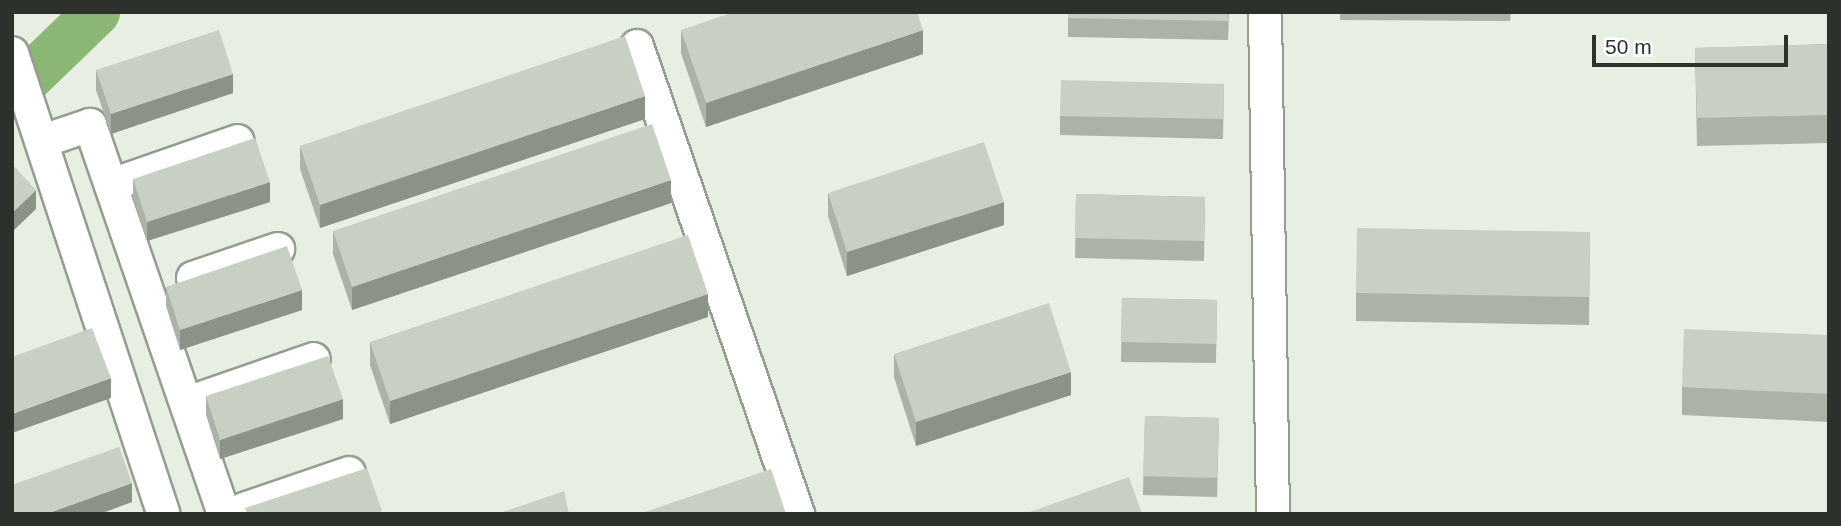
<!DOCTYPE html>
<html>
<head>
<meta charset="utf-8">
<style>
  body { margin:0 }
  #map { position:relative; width:1841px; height:526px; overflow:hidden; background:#e7efe2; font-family:Helvetica,sans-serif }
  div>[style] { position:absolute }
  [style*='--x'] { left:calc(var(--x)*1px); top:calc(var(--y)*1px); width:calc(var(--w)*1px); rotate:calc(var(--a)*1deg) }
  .river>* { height:47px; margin:-23.5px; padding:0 23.5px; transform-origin:23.5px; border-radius:23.5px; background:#8cb674 }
  .roads { filter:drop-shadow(2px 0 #959d91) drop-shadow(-2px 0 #959d91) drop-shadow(0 2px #959d91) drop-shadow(0 -2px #959d91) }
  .minor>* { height:32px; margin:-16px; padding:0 16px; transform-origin:16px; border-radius:16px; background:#fff }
  .wall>* { inset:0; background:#abb3a8 }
  .shaded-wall>* { inset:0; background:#8b9288 }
  .building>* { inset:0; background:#c7d0c3 }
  span { translate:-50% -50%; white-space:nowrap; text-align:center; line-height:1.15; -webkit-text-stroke:7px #fff; paint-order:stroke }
  .frame { position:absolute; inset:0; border:14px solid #2d312c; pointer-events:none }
  .scale { position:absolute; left:1592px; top:35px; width:196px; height:32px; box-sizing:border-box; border:4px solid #2d312c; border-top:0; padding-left:9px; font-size:21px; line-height:24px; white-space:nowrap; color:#2d312c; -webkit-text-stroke:5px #fff; paint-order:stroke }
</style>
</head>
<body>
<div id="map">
  <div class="river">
    <div style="--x:12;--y:93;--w:117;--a:-44"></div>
  </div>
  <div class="roads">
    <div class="minor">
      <div style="--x:1265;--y:12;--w:502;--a:89.09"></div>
      <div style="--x:637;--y:46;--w:495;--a:71"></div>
      <div style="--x:12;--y:53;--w:485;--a:71.8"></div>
      <div style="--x:43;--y:141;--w:50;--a:-18.8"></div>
      <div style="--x:90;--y:125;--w:411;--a:71"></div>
      <div style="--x:111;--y:185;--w:134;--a:-19.1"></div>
      <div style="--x:193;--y:278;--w:90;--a:-18.8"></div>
      <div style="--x:204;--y:397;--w:116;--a:-19.1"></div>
      <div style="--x:244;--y:509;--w:111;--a:-18.9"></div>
    </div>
  </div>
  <div class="wall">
    <div style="clip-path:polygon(1068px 12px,1229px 12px,1228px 40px,1068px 37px)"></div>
    <div style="clip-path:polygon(1340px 12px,1511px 12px,1510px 21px,1340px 20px)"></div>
    <div style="clip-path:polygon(681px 30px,923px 54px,706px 127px,681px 53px)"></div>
    <div style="clip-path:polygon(1829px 44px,1829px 143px,1697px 146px,1695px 48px)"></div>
    <div style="clip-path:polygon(96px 70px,233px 93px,111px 134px,96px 90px)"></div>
    <div style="clip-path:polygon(1224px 84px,1223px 139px,1060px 135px,1060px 116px)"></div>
    <div style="clip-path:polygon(645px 119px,320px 228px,300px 169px,300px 146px)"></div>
    <div style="clip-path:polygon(133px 179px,270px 202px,147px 241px,133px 198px)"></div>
    <div style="clip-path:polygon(828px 193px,1004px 225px,847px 276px,828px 216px)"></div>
    <div style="clip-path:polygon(1076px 194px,1205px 197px,1204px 261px,1075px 258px)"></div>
    <div style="clip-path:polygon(671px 203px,352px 310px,333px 254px,333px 231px)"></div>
    <div style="clip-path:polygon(1590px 232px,1589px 325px,1356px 321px,1356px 293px)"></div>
    <div style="clip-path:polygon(166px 287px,302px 310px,180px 350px,166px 306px)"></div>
    <div style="clip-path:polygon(1122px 298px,1217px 300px,1216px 363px,1121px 362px)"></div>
    <div style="clip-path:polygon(708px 317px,390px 424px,370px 365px,370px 342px)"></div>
    <div style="clip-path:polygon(1829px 335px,1829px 422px,1682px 415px,1682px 387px)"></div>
    <div style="clip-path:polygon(894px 354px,1071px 395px,916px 446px,894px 377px)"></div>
    <div style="clip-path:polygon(206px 396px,343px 419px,220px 459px,206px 415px)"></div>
    <div style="clip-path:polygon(1145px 416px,1219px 418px,1217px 497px,1143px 495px)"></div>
  </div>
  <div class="shaded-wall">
    <div style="clip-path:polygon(923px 30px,923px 54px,706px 127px,706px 103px)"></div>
    <div style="clip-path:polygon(233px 74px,233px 93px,111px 134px,111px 114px)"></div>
    <div style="clip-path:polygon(645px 96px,645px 119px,320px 228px,320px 205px)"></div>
    <div style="clip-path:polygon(671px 180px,671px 203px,352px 310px,352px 287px)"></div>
    <div style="clip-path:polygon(270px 182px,270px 202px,147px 241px,147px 222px)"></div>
    <div style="clip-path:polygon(36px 190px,36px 209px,12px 232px,12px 213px)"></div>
    <div style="clip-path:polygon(1004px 202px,1004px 225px,847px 276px,847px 252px)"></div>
    <div style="clip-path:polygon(302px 290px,302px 310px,180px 350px,180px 330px)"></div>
    <div style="clip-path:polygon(708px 294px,708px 317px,390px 424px,390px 401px)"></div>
    <div style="clip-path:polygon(1071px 372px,1071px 395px,916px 446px,916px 422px)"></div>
    <div style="clip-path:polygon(111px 378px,111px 398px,12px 433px,12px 414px)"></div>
    <div style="clip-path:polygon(343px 399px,343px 419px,220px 459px,220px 440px)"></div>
    <div style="clip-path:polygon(132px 483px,132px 502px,100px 514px,46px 514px)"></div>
  </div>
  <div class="building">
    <div style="clip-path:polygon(734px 12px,917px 12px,923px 30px,706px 103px,681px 30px)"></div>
    <div style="clip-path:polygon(1068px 12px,1228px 12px,1228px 21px,1068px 18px)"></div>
    <div style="clip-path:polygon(219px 30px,233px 74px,111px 114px,96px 70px)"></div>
    <div style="clip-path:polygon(625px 36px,645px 96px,320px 205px,300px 146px)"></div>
    <div style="clip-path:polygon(1829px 44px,1829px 115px,1697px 118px,1695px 48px)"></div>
    <div style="clip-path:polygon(1061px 80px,1224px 84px,1223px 119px,1060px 116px)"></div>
    <div style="clip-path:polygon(652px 124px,671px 180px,352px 287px,333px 231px)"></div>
    <div style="clip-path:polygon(255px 138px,270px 182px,147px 222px,133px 179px)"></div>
    <div style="clip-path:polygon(984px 142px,1004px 202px,847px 252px,828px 193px)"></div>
    <div style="clip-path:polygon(12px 164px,36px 190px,12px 213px)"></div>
    <div style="clip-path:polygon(1076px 194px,1205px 197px,1204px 241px,1075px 238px)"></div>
    <div style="clip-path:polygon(1357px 228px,1590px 232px,1589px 297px,1356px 293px)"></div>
    <div style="clip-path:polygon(688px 235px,708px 294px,390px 401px,370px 342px)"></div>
    <div style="clip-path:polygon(287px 246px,302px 290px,180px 330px,166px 287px)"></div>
    <div style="clip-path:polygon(1122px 298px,1217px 300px,1216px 344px,1121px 342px)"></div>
    <div style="clip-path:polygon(1049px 303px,1071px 372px,916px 422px,894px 354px)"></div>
    <div style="clip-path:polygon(92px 328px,111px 378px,12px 414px,12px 357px)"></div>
    <div style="clip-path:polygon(1684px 329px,1829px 335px,1829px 394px,1682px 387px)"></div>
    <div style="clip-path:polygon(328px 356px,343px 399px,220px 440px,206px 396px)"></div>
    <div style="clip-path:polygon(1145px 416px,1219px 418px,1217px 478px,1143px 476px)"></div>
    <div style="clip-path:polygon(119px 447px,132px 483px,46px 514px,12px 514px,12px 485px)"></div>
    <div style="clip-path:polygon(367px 468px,382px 511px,374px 514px,247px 514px,245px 508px)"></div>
    <div style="clip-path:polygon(771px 469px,786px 514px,639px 514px)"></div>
    <div style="clip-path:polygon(1129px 477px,1142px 514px,1024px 514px)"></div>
    <div style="clip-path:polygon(564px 491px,569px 514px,497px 514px)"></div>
  </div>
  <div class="frame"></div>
  <div class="scale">50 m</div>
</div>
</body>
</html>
